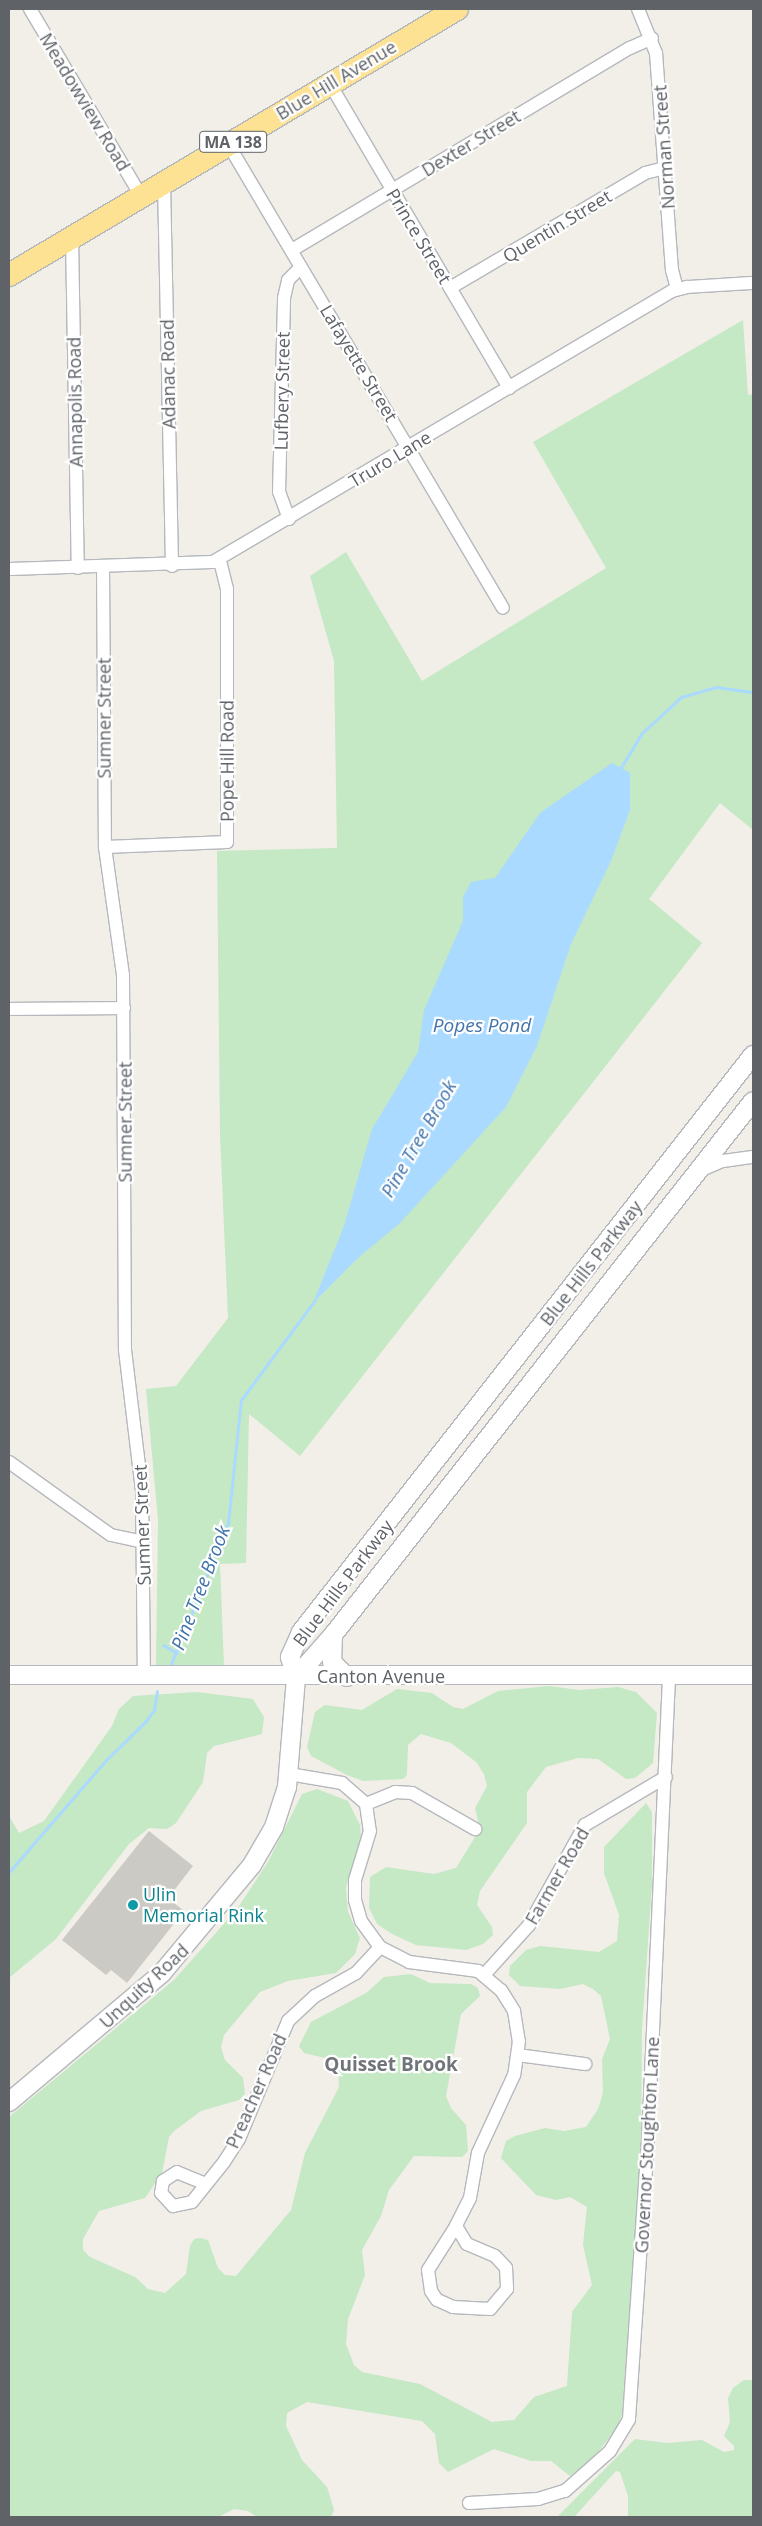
<!DOCTYPE html>
<html>
<head>
<meta charset="utf-8">
<style>
  body { margin:0 }
  #map { position:relative; width:762px; height:2526px; overflow:hidden; background:#f1efe8; font-family:"Open Sans",sans-serif }
  div>[style] { position:absolute }
  [style*='--x'] { left:calc(var(--x)*1px); top:calc(var(--y)*1px); width:calc(var(--w)*1px); rotate:calc(var(--a)*1deg) }
  .green>* { inset:0; background:#c5e8c5 }
  .water>* { inset:0; background:#aadaff }
  .stream>* { height:3px; margin:-1.5px; padding:0 1.5px; transform-origin:1.5px; border-radius:1.5px; background:#aadaff }
  .building>* { inset:0; background:#cccac5 }
  .roads { filter:drop-shadow(1px 0 #b5b8bc) drop-shadow(-1px 0 #b5b8bc) drop-shadow(0 1px #b5b8bc) drop-shadow(0 -1px #b5b8bc) }
  .street>* { height:12px; margin:-6px; padding:0 6px; transform-origin:6px; border-radius:6px; background:#fff }
  .secondary>* { height:18px; margin:-9px; padding:0 9px; transform-origin:9px; border-radius:9px; background:#fff }
  .highway>* { height:22px; margin:-11px; padding:0 11px; transform-origin:11px; border-radius:11px; background:#fde293 }
  .dots>* { width:14px; height:14px; translate:-50% -50%; box-sizing:border-box; border:2px solid #fff; border-radius:50% }
  span { translate:-50% -50%; white-space:nowrap; text-align:center; line-height:1.15; -webkit-text-stroke:4.5px #fff; paint-order:stroke }
  .shield-label span { padding:1px 4px; background:#fff; border:1px solid; border-radius:4px; -webkit-text-stroke-width:0 }
  .shield-label { font-size:16px; color:#5f6368; font-weight:700 }
  .street-label { font-size:18px; color:#5f6368 }
  .culture-label { font-size:18px; color:#0d838f }
  .left { translate:0 -50%; text-align:left }
  .water-label { font-size:19px; color:#4174aa; font-style:italic }
  .neighbourhood-label { font-size:19px; color:#70757a; font-weight:700 }
  .frame { position:absolute; inset:0; border:10px solid #5f6368; pointer-events:none }
</style>
</head>
<body>
<div id="map">
  <div class="green">
    <div style="clip-path:polygon(743px 320px,748px 395px,753px 394px,753px 830px,720px 803px,649px 899px,702px 943px,300px 1456px,249px 1414px,246px 1563px,220px 1564px,224px 1667px,156px 1665px,158px 1520px,146px 1389px,176px 1386px,228px 1318px,220px 1134px,217px 851px,337px 848px,334px 661px,310px 576px,346px 552px,422px 681px,606px 568px,533px 442px)"></div>
    <div style="clip-path:polygon(549px 1686px,579px 1690px,618px 1687px,636px 1692px,657px 1713px,653px 1763px,635px 1778px,626px 1779px,598px 1759px,578px 1758px,546px 1767px,527px 1792px,527px 1823px,480px 1891px,477px 1905px,492px 1927px,493px 1935px,483px 1944px,466px 1950px,416px 1945px,392px 1934px,377px 1924px,369px 1908px,370px 1877px,386px 1867px,434px 1874px,456px 1868px,480px 1829px,475px 1808px,487px 1786px,484px 1774px,476px 1762px,451px 1743px,421px 1734px,408px 1745px,407px 1775px,403px 1779px,363px 1781px,347px 1775px,311px 1756px,307px 1747px,315px 1712px,325px 1705px,362px 1710px,397px 1689px,432px 1693px,453px 1707px,463px 1709px,498px 1691px)"></div>
    <div style="clip-path:polygon(197px 1692px,253px 1699px,264px 1717px,262px 1734px,214px 1746px,207px 1753px,203px 1782px,176px 1823px,167px 1829px,149px 1828px,129px 1844px,56px 1939px,9px 1978px,9px 1816px,19px 1833px,44px 1821px,112px 1726px,119px 1709px,133px 1696px)"></div>
    <div style="clip-path:polygon(317px 1789px,348px 1801px,360px 1825px,361px 1837px,346px 1888px,348px 1912px,360px 1938px,355px 1954px,336px 1973px,288px 1981px,260px 1992px,224px 2035px,221px 2047px,225px 2060px,243px 2078px,245px 2094px,239px 2100px,201px 2111px,174px 2131px,169px 2137px,162px 2173px,145px 2198px,99px 2211px,83px 2239px,83px 2250px,90px 2257px,135px 2277px,148px 2289px,165px 2293px,186px 2274px,190px 2246px,194px 2239px,200px 2238px,208px 2240px,218px 2268px,225px 2275px,236px 2276px,291px 2210px,305px 2153px,339px 2087px,338px 2067px,329px 2059px,304px 2053px,299px 2046px,311px 2022px,366px 1993px,384px 1977px,411px 1974px,430px 1983px,471px 1984px,478px 1988px,480px 1996px,461px 2014px,446px 2096px,451px 2108px,466px 2125px,468px 2151px,462px 2157px,414px 2156px,389px 2190px,381px 2216px,362px 2250px,365px 2275px,348px 2319px,346px 2344px,354px 2365px,362px 2372px,420px 2384px,492px 2422px,514px 2420px,534px 2397px,567px 2386px,572px 2312px,592px 2285px,583px 2245px,587px 2207px,570px 2197px,556px 2200px,536px 2195px,501px 2158px,506px 2141px,515px 2136px,545px 2128px,564px 2131px,586px 2127px,598px 2109px,603px 2093px,602px 2059px,610px 2039px,601px 1996px,593px 1989px,583px 1984px,560px 1989px,520px 1986px,509px 1975px,510px 1966px,526px 1950px,540px 1946px,599px 1952px,617px 1941px,619px 1915px,604px 1873px,604px 1847px,646px 1803px,652px 1812px,652px 1884px,642px 2029px,641px 2148px,622px 2414px,618px 2426px,592px 2460px,570px 2476px,551px 2461px,531px 2461px,494px 2449px,448px 2472px,439px 2463px,435px 2434px,422px 2421px,307px 2402px,287px 2413px,286px 2426px,302px 2460px,327px 2487px,334px 2510px,331px 2517px,257px 2517px,248px 2511px,234px 2509px,218px 2517px,9px 2517px,9px 2117px,174px 1980px,237px 1909px,268px 1862px,302px 1794px)"></div>
    <div style="clip-path:polygon(744px 2380px,753px 2380px,753px 2517px,628px 2517px,628px 2496px,620px 2472px,616px 2471px,574px 2517px,557px 2517px,635px 2439px,667px 2443px,702px 2440px,724px 2452px,734px 2450px,734px 2446px,724px 2436px,730px 2422px,728px 2398px,733px 2388px)"></div>
  </div>
  <div class="water">
    <div style="clip-path:polygon(612px 763px,630px 773px,630px 810px,611px 861px,571px 944px,537px 1046px,506px 1107px,400px 1223px,359px 1257px,313px 1303px,344px 1226px,372px 1129px,418px 1052px,424px 1010px,463px 921px,463px 897px,471px 882px,495px 878px,540px 813px)"></div>
  </div>
  <div class="stream">
    <div style="--x:620;--y:769;--w:42;--a:-58.6"></div>
    <div style="--x:642;--y:733;--w:53;--a:-42.7"></div>
    <div style="--x:681;--y:697;--w:36;--a:-16"></div>
    <div style="--x:716;--y:687;--w:37;--a:8"></div>
    <div style="--x:163;--y:1645;--w:16;--a:30"></div>
    <div style="--x:171;--y:1664;--w:152;--a:-68"></div>
    <div style="--x:228;--y:1523;--w:124;--a:-84"></div>
    <div style="--x:241;--y:1400;--w:124;--a:-53.5"></div>
    <div style="--x:9;--y:1872;--w:148;--a:-49.1"></div>
    <div style="--x:106;--y:1760;--w:56;--a:-44.3"></div>
    <div style="--x:146;--y:1721;--w:14;--a:-54"></div>
    <div style="--x:154;--y:1710;--w:19;--a:-81"></div>
  </div>
  <div class="building">
    <div style="clip-path:polygon(149px 1831px,193px 1866px,168px 1898px,184px 1911px,127px 1983px,111px 1970px,106px 1975px,62px 1940px)"></div>
  </div>
  <div class="roads">
    <div class="street">
      <div style="--x:30;--y:9;--w:217;--a:59.3"></div>
      <div style="--x:638;--y:9;--w:48;--a:67.8"></div>
      <div style="--x:656;--y:53;--w:218;--a:85.8"></div>
      <div style="--x:672;--y:270;--w:20;--a:75"></div>
      <div style="--x:330;--y:84;--w:353;--a:59.5"></div>
      <div style="--x:228;--y:144;--w:539;--a:59.35"></div>
      <div style="--x:164;--y:182;--w:384;--a:88.8"></div>
      <div style="--x:72;--y:237;--w:331;--a:89"></div>
      <div style="--x:292;--y:250;--w:394;--a:-30.9"></div>
      <div style="--x:630;--y:48;--w:24;--a:-24"></div>
      <div style="--x:450;--y:288;--w:226;--a:-30.5"></div>
      <div style="--x:645;--y:173;--w:21;--a:-14"></div>
      <div style="--x:289;--y:519;--w:29;--a:-110"></div>
      <div style="--x:279;--y:492;--w:194;--a:-88.5"></div>
      <div style="--x:284;--y:298;--w:18;--a:-77"></div>
      <div style="--x:288;--y:280;--w:18;--a:-45"></div>
      <div style="--x:103;--y:567;--w:280;--a:89.6"></div>
      <div style="--x:105;--y:847;--w:129;--a:82"></div>
      <div style="--x:123;--y:975;--w:375;--a:89.7"></div>
      <div style="--x:125;--y:1350;--w:142;--a:83.1"></div>
      <div style="--x:142;--y:1491;--w:185;--a:89.4"></div>
      <div style="--x:9;--y:569;--w:204;--a:-2"></div>
      <div style="--x:213;--y:562;--w:533;--a:-30.56"></div>
      <div style="--x:672;--y:291;--w:16;--a:-15"></div>
      <div style="--x:687;--y:287;--w:66;--a:-3.5"></div>
      <div style="--x:105;--y:847;--w:122;--a:-2.3"></div>
      <div style="--x:227;--y:842;--w:253;--a:-90"></div>
      <div style="--x:227;--y:589;--w:30;--a:-104"></div>
      <div style="--x:9;--y:1009;--w:115;--a:-0.5"></div>
      <div style="--x:699;--y:1171;--w:26;--a:-23"></div>
      <div style="--x:723;--y:1161;--w:30;--a:-8"></div>
      <div style="--x:9;--y:1462;--w:125;--a:35.6"></div>
      <div style="--x:111;--y:1535;--w:33;--a:12"></div>
      <div style="--x:289;--y:1774;--w:54;--a:9.6"></div>
      <div style="--x:342;--y:1783;--w:32;--a:41"></div>
      <div style="--x:366;--y:1804;--w:27;--a:82"></div>
      <div style="--x:370;--y:1831;--w:51;--a:107"></div>
      <div style="--x:355;--y:1880;--w:20;--a:90"></div>
      <div style="--x:355;--y:1900;--w:22;--a:74"></div>
      <div style="--x:361;--y:1921;--w:32;--a:54"></div>
      <div style="--x:380;--y:1947;--w:33;--a:27"></div>
      <div style="--x:409;--y:1962;--w:70;--a:7.4"></div>
      <div style="--x:478;--y:1971;--w:30;--a:40"></div>
      <div style="--x:501;--y:1990;--w:25;--a:58"></div>
      <div style="--x:514;--y:2011;--w:30;--a:81"></div>
      <div style="--x:519;--y:2041;--w:34;--a:98"></div>
      <div style="--x:514;--y:2075;--w:86;--a:114.8"></div>
      <div style="--x:478;--y:2153;--w:46;--a:100.1"></div>
      <div style="--x:470;--y:2198;--w:31;--a:117"></div>
      <div style="--x:456;--y:2226;--w:21;--a:59"></div>
      <div style="--x:467;--y:2244;--w:30;--a:23"></div>
      <div style="--x:495;--y:2256;--w:16;--a:47"></div>
      <div style="--x:506;--y:2268;--w:21;--a:87"></div>
      <div style="--x:507;--y:2289;--w:26;--a:130"></div>
      <div style="--x:490;--y:2309;--w:37;--a:-177"></div>
      <div style="--x:453;--y:2307;--w:17;--a:-156"></div>
      <div style="--x:437;--y:2300;--w:11;--a:-124"></div>
      <div style="--x:431;--y:2291;--w:21;--a:-98"></div>
      <div style="--x:428;--y:2270;--w:52;--a:-57.5"></div>
      <div style="--x:366;--y:1804;--w:31;--a:-22"></div>
      <div style="--x:395;--y:1792;--w:17;--a:3"></div>
      <div style="--x:412;--y:1793;--w:73;--a:29.7"></div>
      <div style="--x:484;--y:1975;--w:67;--a:-48"></div>
      <div style="--x:529;--y:1925;--w:115;--a:-60.8"></div>
      <div style="--x:585;--y:1825;--w:94;--a:-30.7"></div>
      <div style="--x:518;--y:2055;--w:68;--a:7.7"></div>
      <div style="--x:206;--y:2184;--w:31;--a:-158"></div>
      <div style="--x:177;--y:2172;--w:17;--a:147"></div>
      <div style="--x:163;--y:2181;--w:12;--a:99"></div>
      <div style="--x:161;--y:2193;--w:18;--a:47"></div>
      <div style="--x:173;--y:2206;--w:19;--a:-12"></div>
      <div style="--x:192;--y:2202;--w:51;--a:-51.3"></div>
      <div style="--x:224;--y:2162;--w:27;--a:-57"></div>
      <div style="--x:239;--y:2139;--w:128;--a:-67.4"></div>
      <div style="--x:288;--y:2021;--w:37;--a:-43"></div>
      <div style="--x:315;--y:1996;--w:47;--a:-29.3"></div>
      <div style="--x:356;--y:1973;--w:35;--a:-47"></div>
      <div style="--x:469;--y:2503;--w:69;--a:-3.3"></div>
      <div style="--x:538;--y:2499;--w:28;--a:-17"></div>
      <div style="--x:565;--y:2491;--w:60;--a:-41.6"></div>
      <div style="--x:610;--y:2451;--w:37;--a:-59"></div>
      <div style="--x:629;--y:2419;--w:280;--a:-86.1"></div>
      <div style="--x:648;--y:2140;--w:464;--a:-87.4"></div>
    </div>
    <div class="secondary">
      <div style="--x:333;--y:1635;--w:27;--a:92"></div>
      <div style="--x:332;--y:1662;--w:21;--a:45"></div>
      <div style="--x:9;--y:1675;--w:744;--a:0"></div>
      <div style="--x:296;--y:1677;--w:21;--a:-107"></div>
      <div style="--x:290;--y:1657;--w:27;--a:-66"></div>
      <div style="--x:301;--y:1632;--w:733;--a:-51.93"></div>
      <div style="--x:296;--y:1677;--w:56;--a:-48.6"></div>
      <div style="--x:333;--y:1635;--w:679;--a:-51.81"></div>
      <div style="--x:9;--y:2102;--w:200;--a:-40.1"></div>
      <div style="--x:162;--y:1973;--w:141;--a:-50.2"></div>
      <div style="--x:252;--y:1865;--w:44;--a:-59.9"></div>
      <div style="--x:274;--y:1827;--w:42;--a:-72"></div>
      <div style="--x:287;--y:1787;--w:110;--a:-85.3"></div>
    </div>
    <div class="highway">
      <div style="--x:9;--y:275;--w:521;--a:-30.7"></div>
    </div>
  </div>
  <div class="dots">
    <div style="left:133px;top:1905px;background:#0f9aa8"></div>
  </div>
  <div class="shield-label">
    <span style="left:233px;top:142px">MA 138</span>
  </div>
  <div class="street-label">
    <span style="left:336px;top:80px;rotate:-31deg">Blue Hill Avenue</span>
    <span style="left:85px;top:102px;rotate:59deg">Meadowview Road</span>
    <span style="left:471px;top:143px;rotate:-31deg">Dexter Street</span>
    <span style="left:664px;top:147px;rotate:-94deg">Norman Street</span>
    <span style="left:557px;top:226px;rotate:-31deg">Quentin Street</span>
    <span style="left:419px;top:236px;rotate:59deg">Prince Street</span>
    <span style="left:359px;top:363px;rotate:59deg">Lafayette Street</span>
    <span style="left:168px;top:374px;rotate:-91deg">Adanac Road</span>
    <span style="left:282px;top:391px;rotate:-89deg">Lufbery Street</span>
    <span style="left:75px;top:402px;rotate:-91deg">Annapolis Road</span>
    <span style="left:390px;top:459px;rotate:-31deg">Truro Lane</span>
    <span style="left:104px;top:718px;rotate:-90deg">Sumner Street</span>
    <span style="left:227px;top:761px;rotate:-90deg">Pope Hill Road</span>
    <span style="left:125px;top:1122px;rotate:-90deg">Sumner Street</span>
    <span style="left:591px;top:1263px;rotate:-52deg">Blue Hills Parkway</span>
    <span style="left:142px;top:1525px;rotate:-92deg">Sumner Street</span>
    <span style="left:343px;top:1583px;rotate:-53deg">Blue Hills Parkway</span>
    <span style="left:381px;top:1676px">Canton Avenue</span>
    <span style="left:557px;top:1876px;rotate:-60deg">Farmer Road</span>
    <span style="left:144px;top:1986px;rotate:-43deg">Unquity Road</span>
    <span style="left:256px;top:2091px;rotate:-66deg">Preacher Road</span>
    <span style="left:647px;top:2145px;rotate:-87deg">Governor Stoughton Lane</span>
  </div>
  <div class="culture-label">
    <span class="left" style="left:143px;top:1905px">Ulin<br>Memorial Rink</span>
  </div>
  <div class="water-label">
    <span style="left:482px;top:1026px">Popes Pond</span>
    <span style="left:419px;top:1139px;rotate:-60deg">Pine Tree Brook</span>
    <span style="left:201px;top:1588px;rotate:-69deg">Pine Tree Brook</span>
  </div>
  <div class="neighbourhood-label">
    <span style="left:391px;top:2065px">Quisset Brook</span>
  </div>
  <div class="frame"></div>
</div>
</body>
</html>
